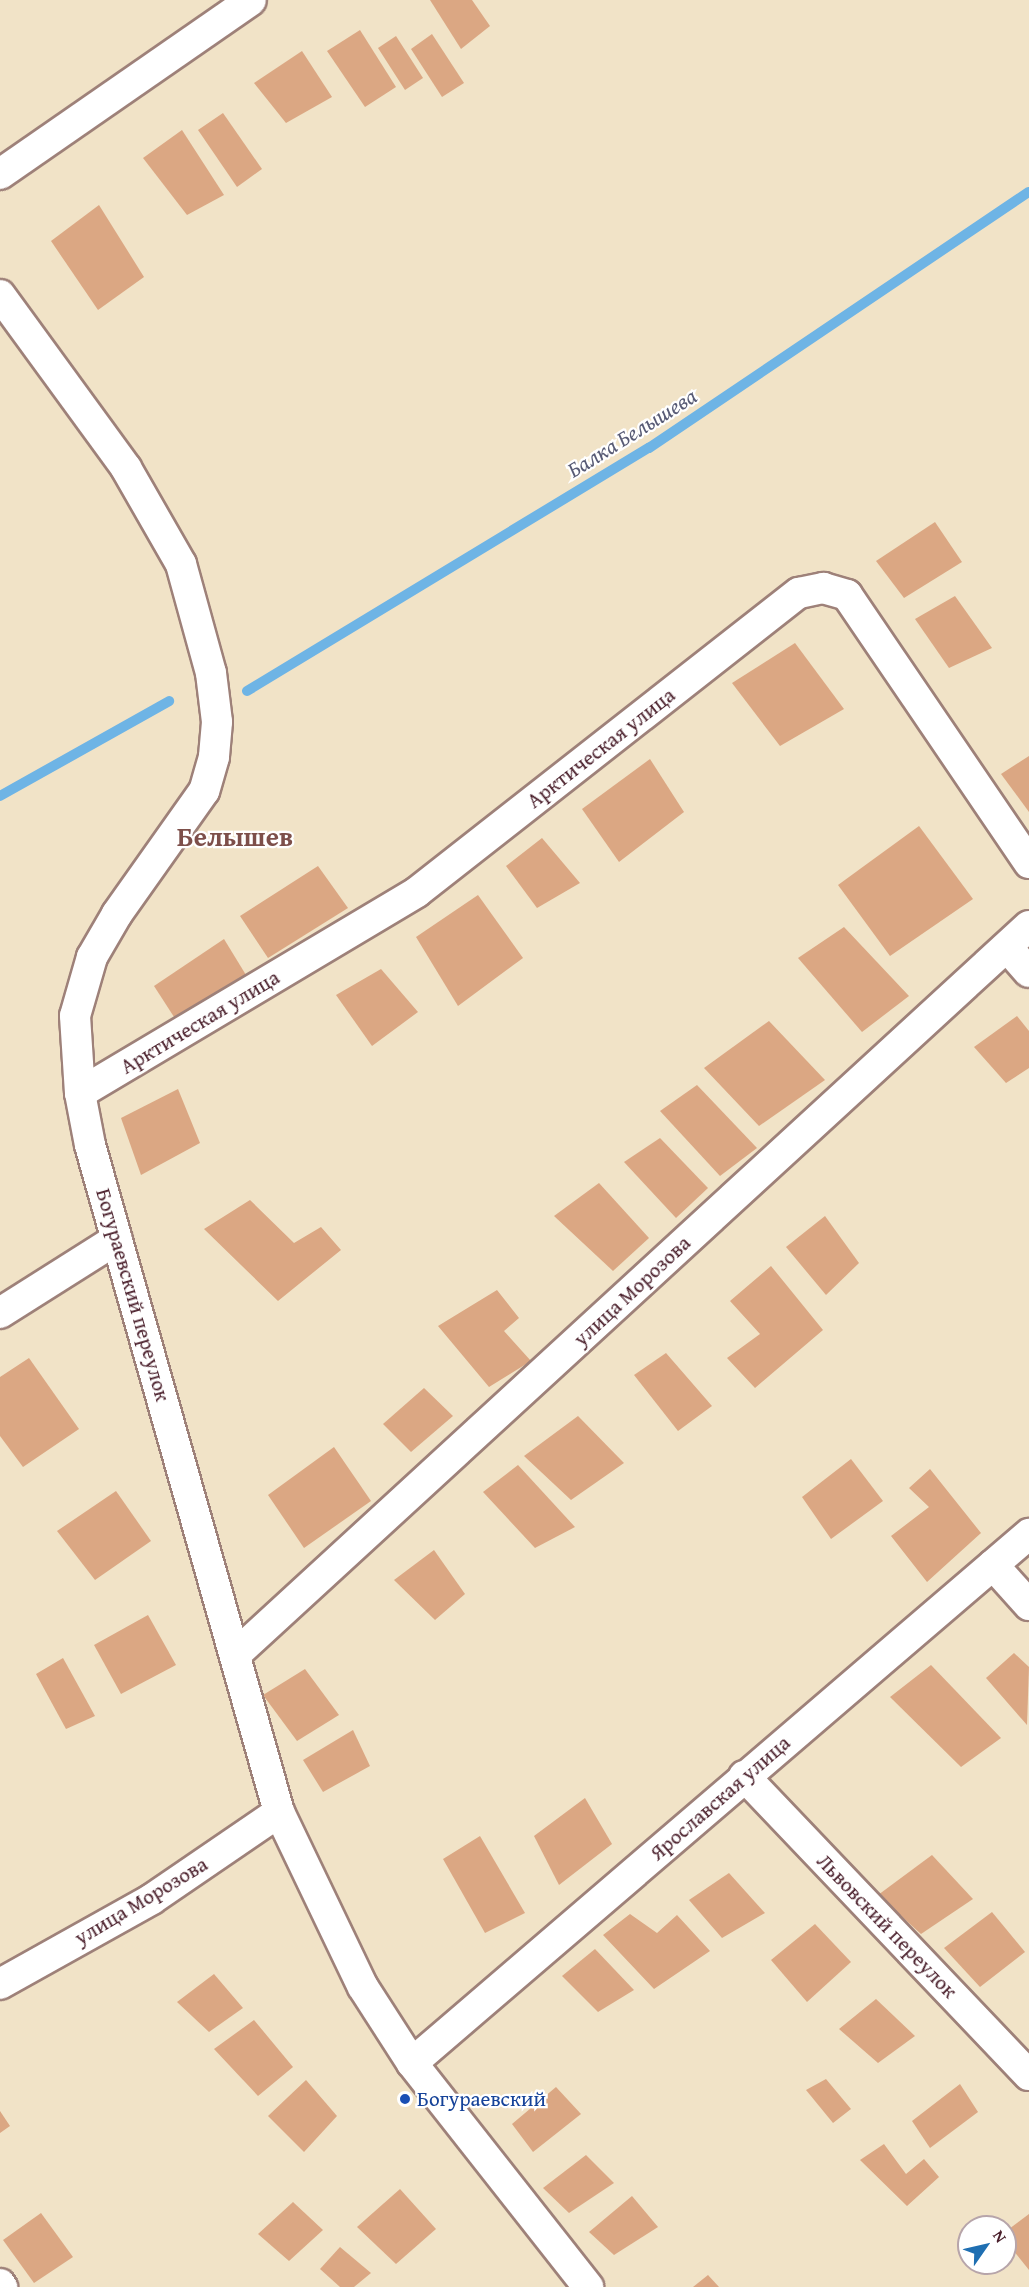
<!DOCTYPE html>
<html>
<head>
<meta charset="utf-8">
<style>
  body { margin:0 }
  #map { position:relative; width:1029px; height:2287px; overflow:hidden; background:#f1e3c7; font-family:"Gentium Book Plus",serif }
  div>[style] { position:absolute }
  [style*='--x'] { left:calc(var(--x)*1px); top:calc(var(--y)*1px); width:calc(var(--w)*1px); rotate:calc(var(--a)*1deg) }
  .stream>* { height:10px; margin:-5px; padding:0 5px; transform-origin:5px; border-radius:5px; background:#6eb4e5 }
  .building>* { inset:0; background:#dba783 }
  .roads { filter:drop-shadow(2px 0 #9e8179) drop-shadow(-2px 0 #9e8179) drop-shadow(0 2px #9e8179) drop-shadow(0 -2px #9e8179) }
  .street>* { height:30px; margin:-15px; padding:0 15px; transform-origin:15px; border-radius:15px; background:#fff }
  .dots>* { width:16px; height:16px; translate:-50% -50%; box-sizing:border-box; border:3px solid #fff; border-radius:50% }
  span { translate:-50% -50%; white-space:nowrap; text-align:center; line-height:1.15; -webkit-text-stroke:4.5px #fff; paint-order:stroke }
  .street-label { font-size:21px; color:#4a1f2b }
  .transit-label { font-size:21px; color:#164399 }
  .left { translate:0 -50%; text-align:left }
  .water-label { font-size:22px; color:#585b75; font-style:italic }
  .district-label { font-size:27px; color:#7d4f4a; font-weight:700 }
  .north { position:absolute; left:957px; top:2215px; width:60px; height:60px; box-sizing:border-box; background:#fff; border:2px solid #b7a5aa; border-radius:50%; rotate:56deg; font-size:16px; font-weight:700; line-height:24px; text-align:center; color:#4a1f2b }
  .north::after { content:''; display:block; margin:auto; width:21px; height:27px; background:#1f6fb2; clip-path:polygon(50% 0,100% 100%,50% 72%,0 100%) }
</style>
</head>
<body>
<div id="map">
  <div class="stream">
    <div style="--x:247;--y:691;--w:470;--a:-31.2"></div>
    <div style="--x:649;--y:448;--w:458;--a:-34"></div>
    <div style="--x:0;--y:796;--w:194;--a:-29.3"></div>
  </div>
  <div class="building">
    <div style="clip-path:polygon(430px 0,472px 0,490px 26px,461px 49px)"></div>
    <div style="clip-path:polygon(360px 30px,396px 87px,365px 107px,327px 51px)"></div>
    <div style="clip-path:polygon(432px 34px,464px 83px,442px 97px,411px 49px)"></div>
    <div style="clip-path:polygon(396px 36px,423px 78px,405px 90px,378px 48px)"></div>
    <div style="clip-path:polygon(302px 51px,332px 97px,286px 123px,254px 83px)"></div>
    <div style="clip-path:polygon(223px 113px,262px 169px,237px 187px,198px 130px)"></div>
    <div style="clip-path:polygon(182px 130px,224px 195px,187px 215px,143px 158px)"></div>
    <div style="clip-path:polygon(99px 205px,144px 277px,98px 310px,51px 241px)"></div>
    <div style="clip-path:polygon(935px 522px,962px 562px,904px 598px,876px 561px)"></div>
    <div style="clip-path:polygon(955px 596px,992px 648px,949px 668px,915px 619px)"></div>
    <div style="clip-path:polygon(795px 643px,844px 709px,780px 746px,732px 683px)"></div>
    <div style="clip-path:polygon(1029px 756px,1029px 812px,1001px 774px)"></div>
    <div style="clip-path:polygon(650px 759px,684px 812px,619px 862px,582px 809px)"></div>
    <div style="clip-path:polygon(919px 826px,973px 899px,890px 956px,838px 885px)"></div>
    <div style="clip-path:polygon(542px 838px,580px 883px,537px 908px,506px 866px)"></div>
    <div style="clip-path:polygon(318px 866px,348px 908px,268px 958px,240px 916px)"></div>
    <div style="clip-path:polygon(478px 895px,523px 958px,458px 1006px,416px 937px)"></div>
    <div style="clip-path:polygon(844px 927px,909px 996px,862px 1032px,798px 958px)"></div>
    <div style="clip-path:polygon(224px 939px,246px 975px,176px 1020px,154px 986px)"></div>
    <div style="clip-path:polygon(381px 969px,418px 1012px,372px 1046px,336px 995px)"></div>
    <div style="clip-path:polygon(1017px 1016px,1029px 1031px,1029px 1068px,1006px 1083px,974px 1047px)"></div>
    <div style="clip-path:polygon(769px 1021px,825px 1080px,759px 1126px,704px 1068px)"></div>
    <div style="clip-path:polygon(697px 1085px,757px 1148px,720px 1176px,660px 1111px)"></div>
    <div style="clip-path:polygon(178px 1089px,200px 1143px,141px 1175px,121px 1118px)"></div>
    <div style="clip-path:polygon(660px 1138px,708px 1188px,676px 1218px,624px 1162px)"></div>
    <div style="clip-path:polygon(599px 1183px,649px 1238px,613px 1271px,554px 1216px)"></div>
    <div style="clip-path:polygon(250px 1200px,294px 1243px,321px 1227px,341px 1250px,278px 1301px,204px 1229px)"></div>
    <div style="clip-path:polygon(825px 1216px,859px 1263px,826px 1295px,786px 1247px)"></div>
    <div style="clip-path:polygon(771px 1266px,823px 1330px,755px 1388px,727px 1358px,760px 1334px,730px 1301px)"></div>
    <div style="clip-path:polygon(497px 1290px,519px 1318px,504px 1331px,531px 1361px,489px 1387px,438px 1326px)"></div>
    <div style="clip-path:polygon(666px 1353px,712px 1406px,678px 1431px,634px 1375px)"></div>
    <div style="clip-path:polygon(29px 1358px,79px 1429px,23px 1467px,0 1436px,0 1377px)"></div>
    <div style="clip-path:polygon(424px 1388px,453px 1416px,411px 1452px,383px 1424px)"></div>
    <div style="clip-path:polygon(578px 1416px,624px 1463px,571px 1500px,524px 1456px)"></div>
    <div style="clip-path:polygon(334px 1447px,371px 1501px,304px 1548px,268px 1495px)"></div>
    <div style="clip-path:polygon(851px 1459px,883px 1501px,831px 1539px,802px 1497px)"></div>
    <div style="clip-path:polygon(518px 1465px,575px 1527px,535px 1548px,483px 1492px)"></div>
    <div style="clip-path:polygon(930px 1469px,981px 1533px,927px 1582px,891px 1536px,929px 1507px,909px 1488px)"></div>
    <div style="clip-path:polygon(116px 1491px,151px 1541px,95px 1580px,57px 1531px)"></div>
    <div style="clip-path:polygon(434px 1550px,465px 1594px,435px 1620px,394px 1580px)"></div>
    <div style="clip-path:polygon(148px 1615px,176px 1665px,121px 1694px,94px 1645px)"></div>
    <div style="clip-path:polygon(1014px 1653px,1029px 1667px,1027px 1725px,986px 1678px)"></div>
    <div style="clip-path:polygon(63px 1658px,95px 1716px,66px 1729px,36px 1674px)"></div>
    <div style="clip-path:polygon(931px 1665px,1001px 1738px,961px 1767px,890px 1697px)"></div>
    <div style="clip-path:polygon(305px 1669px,339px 1715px,297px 1741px,263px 1695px)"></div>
    <div style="clip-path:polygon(353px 1730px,370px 1766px,323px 1792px,303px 1760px)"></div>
    <div style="clip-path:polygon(585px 1798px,612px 1844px,559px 1885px,534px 1836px)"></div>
    <div style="clip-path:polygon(480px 1836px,525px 1913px,485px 1933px,443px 1859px)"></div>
    <div style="clip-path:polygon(932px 1855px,973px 1899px,921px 1934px,878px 1895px)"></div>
    <div style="clip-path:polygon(729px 1873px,765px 1913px,722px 1938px,689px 1900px)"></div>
    <div style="clip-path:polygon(992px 1912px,1025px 1952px,980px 1987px,944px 1948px)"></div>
    <div style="clip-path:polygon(630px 1914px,657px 1933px,677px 1915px,710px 1951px,654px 1989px,603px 1935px)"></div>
    <div style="clip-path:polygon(815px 1924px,851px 1962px,807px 2002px,771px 1960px)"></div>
    <div style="clip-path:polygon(595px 1949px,634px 1990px,598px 2012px,562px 1976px)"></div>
    <div style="clip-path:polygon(214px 1974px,243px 2008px,209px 2032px,177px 2002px)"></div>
    <div style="clip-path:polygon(876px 1999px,915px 2036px,878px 2063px,839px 2029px)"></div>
    <div style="clip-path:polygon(254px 2020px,293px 2067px,258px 2096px,214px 2049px)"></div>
    <div style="clip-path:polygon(826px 2079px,851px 2109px,833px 2123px,806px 2090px)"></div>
    <div style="clip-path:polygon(306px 2080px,337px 2116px,304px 2152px,268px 2116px)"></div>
    <div style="clip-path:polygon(960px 2084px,978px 2112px,930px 2148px,912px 2121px)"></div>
    <div style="clip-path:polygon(556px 2087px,581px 2114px,533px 2152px,512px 2124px)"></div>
    <div style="clip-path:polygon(0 2111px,10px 2126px,0 2133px)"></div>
    <div style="clip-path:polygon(884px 2144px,906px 2174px,924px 2159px,939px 2177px,907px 2206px,860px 2160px)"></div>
    <div style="clip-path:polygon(586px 2155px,614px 2183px,569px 2213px,543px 2188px)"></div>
    <div style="clip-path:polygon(400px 2189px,436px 2229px,396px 2264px,357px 2227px)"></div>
    <div style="clip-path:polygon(632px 2196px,658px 2227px,614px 2255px,589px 2232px)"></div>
    <div style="clip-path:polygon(293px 2202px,323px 2230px,289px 2261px,258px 2234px)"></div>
    <div style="clip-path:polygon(41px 2213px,73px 2257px,34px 2283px,3px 2240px)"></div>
    <div style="clip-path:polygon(1029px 2214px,1029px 2270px,1005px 2240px,1005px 2232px)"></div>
    <div style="clip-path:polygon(340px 2247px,371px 2273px,354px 2287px,340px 2287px,320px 2269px)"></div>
    <div style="clip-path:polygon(708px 2275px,719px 2287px,693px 2287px)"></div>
  </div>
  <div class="roads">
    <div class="street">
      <div style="--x:0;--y:174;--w:305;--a:-34.7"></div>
      <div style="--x:0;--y:295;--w:214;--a:53.9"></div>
      <div style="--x:126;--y:468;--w:111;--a:60.2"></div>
      <div style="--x:181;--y:564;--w:113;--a:74.6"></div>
      <div style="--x:211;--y:673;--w:49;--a:83"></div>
      <div style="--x:217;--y:722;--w:35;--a:95"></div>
      <div style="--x:214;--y:757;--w:35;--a:106"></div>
      <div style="--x:204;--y:791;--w:151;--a:125.3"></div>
      <div style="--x:117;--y:914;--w:50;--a:120.2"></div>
      <div style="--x:92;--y:957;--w:61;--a:106.1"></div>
      <div style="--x:75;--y:1016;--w:77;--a:86.3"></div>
      <div style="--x:80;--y:1093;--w:53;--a:79.1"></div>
      <div style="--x:90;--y:1145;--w:693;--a:74.18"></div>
      <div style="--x:279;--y:1812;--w:194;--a:64.4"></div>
      <div style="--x:363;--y:1987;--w:90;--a:57.2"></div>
      <div style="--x:412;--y:2063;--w:285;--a:51.8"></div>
      <div style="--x:1007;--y:947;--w:33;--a:49"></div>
      <div style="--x:80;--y:1093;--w:392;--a:-30.8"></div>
      <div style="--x:417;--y:892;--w:485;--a:-38.1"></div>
      <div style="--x:799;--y:593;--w:25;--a:-12"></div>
      <div style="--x:823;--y:588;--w:25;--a:16"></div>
      <div style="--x:847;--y:595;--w:324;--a:55.8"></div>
      <div style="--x:0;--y:1313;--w:138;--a:-32.3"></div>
      <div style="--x:993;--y:1565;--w:54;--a:48"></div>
      <div style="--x:235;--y:1655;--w:1078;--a:-42.56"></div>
      <div style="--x:744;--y:1776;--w:413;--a:46.4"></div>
      <div style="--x:0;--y:1984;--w:174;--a:-29.2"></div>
      <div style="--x:152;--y:1899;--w:154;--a:-34.4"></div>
      <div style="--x:412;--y:2063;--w:813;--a:-40.61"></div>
      <div style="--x:0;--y:2284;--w:4;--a:56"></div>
    </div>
  </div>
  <div class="dots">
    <div style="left:405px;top:2099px;background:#1a4fb4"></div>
  </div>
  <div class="street-label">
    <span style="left:601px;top:748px;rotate:-38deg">Арктическая улица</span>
    <span style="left:200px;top:1022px;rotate:-31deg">Арктическая улица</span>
    <span style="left:632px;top:1291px;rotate:-43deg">улица Морозова</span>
    <span style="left:133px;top:1295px;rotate:74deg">Богураевский переулок</span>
    <span style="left:720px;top:1798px;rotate:-41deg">Ярославская улица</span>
    <span style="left:141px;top:1901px;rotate:-31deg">улица Морозова</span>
    <span style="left:887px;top:1926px;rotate:46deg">Львовский переулок</span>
  </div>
  <div class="transit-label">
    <span class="left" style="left:417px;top:2099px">Богураевский</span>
  </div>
  <div class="water-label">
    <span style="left:632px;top:433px;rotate:-32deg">Балка Белышева</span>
  </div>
  <div class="district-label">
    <span style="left:235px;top:837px">Белышев</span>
  </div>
  <div class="north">N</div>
</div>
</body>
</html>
